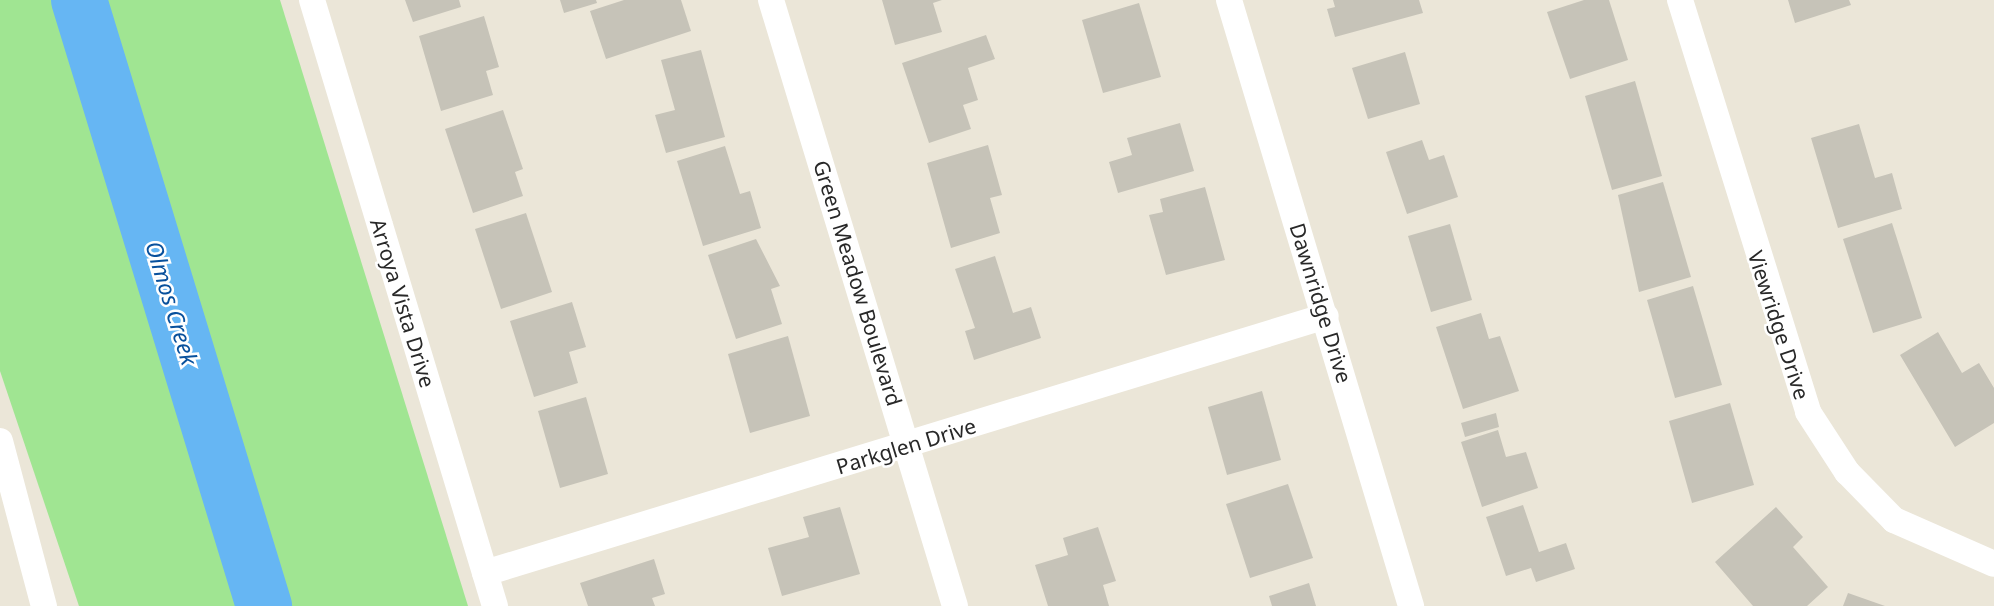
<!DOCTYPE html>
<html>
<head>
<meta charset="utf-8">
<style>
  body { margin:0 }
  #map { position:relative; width:1994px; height:606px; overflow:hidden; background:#ebe6d8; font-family:"Noto Sans",sans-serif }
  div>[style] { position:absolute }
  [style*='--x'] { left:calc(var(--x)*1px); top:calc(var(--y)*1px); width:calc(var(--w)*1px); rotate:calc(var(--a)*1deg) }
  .green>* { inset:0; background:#a0e592 }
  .river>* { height:56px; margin:-28px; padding:0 28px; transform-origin:28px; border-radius:28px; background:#66b6f3 }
  .building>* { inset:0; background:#c6c3b8 }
  .street>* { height:26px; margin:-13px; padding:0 13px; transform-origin:13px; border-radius:13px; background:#fff }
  span { translate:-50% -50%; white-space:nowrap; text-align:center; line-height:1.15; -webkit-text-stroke:5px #fff; paint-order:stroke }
  .street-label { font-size:21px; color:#282828 }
  .water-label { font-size:23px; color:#08509c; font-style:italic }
</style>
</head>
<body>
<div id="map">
  <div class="green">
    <div style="clip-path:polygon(0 0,280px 0,468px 606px,79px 606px,0 371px)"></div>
  </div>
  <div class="river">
    <div style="--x:79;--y:0;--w:634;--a:73.02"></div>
  </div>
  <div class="building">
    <div style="clip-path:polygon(405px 0,459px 0,461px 7px,413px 22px)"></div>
    <div style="clip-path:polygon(560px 0,596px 0,597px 3px,564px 13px)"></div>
    <div style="clip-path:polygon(624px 0,681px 0,691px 31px,606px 59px,590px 11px)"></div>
    <div style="clip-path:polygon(882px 0,942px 0,933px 3px,942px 32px,895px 45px)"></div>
    <div style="clip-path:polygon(1333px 0,1419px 0,1423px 13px,1335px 37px,1327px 9px,1335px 7px)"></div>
    <div style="clip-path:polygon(1584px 0,1609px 0,1628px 60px,1570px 79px,1547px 12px)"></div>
    <div style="clip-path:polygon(1788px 0,1849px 0,1851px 5px,1795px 23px)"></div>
    <div style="clip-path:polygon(1139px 3px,1161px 77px,1103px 93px,1082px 20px)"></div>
    <div style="clip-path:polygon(484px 16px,499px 67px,486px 71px,493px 95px,441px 111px,419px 36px)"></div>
    <div style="clip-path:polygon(986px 35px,995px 59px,968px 68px,978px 100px,963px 105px,971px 129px,929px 143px,902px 63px)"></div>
    <div style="clip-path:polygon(701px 50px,725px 137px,666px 153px,655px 115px,675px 110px,661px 60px)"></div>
    <div style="clip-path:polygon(1405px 52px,1420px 104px,1368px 119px,1352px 68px)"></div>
    <div style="clip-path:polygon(1635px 81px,1662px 176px,1612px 190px,1585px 96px)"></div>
    <div style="clip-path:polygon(503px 110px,523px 169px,515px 172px,523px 196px,473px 213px,445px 129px)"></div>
    <div style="clip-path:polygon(1180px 123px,1194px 171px,1118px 193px,1109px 162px,1132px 155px,1127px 138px)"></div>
    <div style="clip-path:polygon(1859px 124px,1875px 178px,1892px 173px,1902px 209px,1838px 228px,1811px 138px)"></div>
    <div style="clip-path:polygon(1422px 140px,1429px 160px,1444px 155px,1458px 197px,1407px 214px,1386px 152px)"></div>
    <div style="clip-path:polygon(988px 145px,1002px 195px,990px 198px,1000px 233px,951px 248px,927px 163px)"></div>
    <div style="clip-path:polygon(725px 146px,740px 194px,750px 191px,761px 228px,703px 246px,677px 161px)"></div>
    <div style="clip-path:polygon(1663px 182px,1691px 277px,1639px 292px,1618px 195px)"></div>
    <div style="clip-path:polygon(1205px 187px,1225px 260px,1166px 275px,1149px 215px,1163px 212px,1160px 199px)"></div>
    <div style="clip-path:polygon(526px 213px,552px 292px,501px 309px,475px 229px)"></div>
    <div style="clip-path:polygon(1892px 223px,1922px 318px,1873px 333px,1843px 239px)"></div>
    <div style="clip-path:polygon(1450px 224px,1472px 300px,1431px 312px,1408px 236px)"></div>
    <div style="clip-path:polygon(756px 239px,780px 286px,771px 289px,782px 324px,736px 339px,708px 255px)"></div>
    <div style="clip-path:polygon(995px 256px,1013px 313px,1031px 307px,1041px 338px,974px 360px,965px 331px,975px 328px,955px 269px)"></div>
    <div style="clip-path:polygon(1693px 286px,1722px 385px,1675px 398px,1647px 300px)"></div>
    <div style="clip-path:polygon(572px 302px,586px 347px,569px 352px,578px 383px,534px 397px,510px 321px)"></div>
    <div style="clip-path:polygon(1481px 313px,1489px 339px,1500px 336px,1519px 391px,1463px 409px,1436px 327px)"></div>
    <div style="clip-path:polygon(1938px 332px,1962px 373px,1979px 363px,1994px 388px,1994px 423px,1955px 447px,1900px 355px)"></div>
    <div style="clip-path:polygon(788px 336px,810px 416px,750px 433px,728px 354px)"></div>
    <div style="clip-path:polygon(1262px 391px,1281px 460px,1227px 475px,1208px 407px)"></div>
    <div style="clip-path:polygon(586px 397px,608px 474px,560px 488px,538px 411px)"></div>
    <div style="clip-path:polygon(1730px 403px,1754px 485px,1692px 503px,1669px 421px)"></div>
    <div style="clip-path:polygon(1496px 413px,1499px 427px,1465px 437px,1461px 423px)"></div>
    <div style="clip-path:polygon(1498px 430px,1506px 457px,1526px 452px,1538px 488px,1482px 507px,1461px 442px)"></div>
    <div style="clip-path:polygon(1288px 484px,1313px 558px,1250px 578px,1226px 504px)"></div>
    <div style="clip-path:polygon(1523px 505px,1539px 552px,1566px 543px,1575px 569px,1536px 582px,1531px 568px,1506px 576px,1486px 517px)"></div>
    <div style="clip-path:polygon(840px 507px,860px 574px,782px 596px,768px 548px,809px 537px,803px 517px)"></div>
    <div style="clip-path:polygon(1776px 507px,1803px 537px,1793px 547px,1828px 587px,1807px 606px,1753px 606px,1715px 562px)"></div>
    <div style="clip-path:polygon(1098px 527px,1116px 581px,1103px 585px,1109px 606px,1048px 606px,1035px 565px,1068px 555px,1063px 538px)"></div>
    <div style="clip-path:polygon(654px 559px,665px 594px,652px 598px,655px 606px,588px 606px,580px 583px)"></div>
    <div style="clip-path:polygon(1309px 583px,1316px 606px,1272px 606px,1269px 596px)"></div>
    <div style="clip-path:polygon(1848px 593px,1885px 606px,1843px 606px)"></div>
  </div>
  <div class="street">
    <div style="--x:312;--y:0;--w:633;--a:73.2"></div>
    <div style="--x:771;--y:0;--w:633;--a:73.11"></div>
    <div style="--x:1229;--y:0;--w:633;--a:73.28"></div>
    <div style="--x:1680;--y:0;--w:431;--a:72.7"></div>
    <div style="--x:1808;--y:412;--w:72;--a:57"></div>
    <div style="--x:1847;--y:472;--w:67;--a:45.6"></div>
    <div style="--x:1894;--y:520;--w:109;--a:23.7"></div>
    <div style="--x:0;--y:441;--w:171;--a:75.1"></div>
    <div style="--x:485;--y:573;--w:879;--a:-16.99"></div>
  </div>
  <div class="street-label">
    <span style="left:858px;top:283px;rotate:73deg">Green Meadow Boulevard</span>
    <span style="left:403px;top:303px;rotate:73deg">Arroya Vista Drive</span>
    <span style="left:1321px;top:303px;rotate:73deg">Dawnridge Drive</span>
    <span style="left:1779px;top:325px;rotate:72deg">Viewridge Drive</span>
    <span style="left:906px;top:446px;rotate:-17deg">Parkglen Drive</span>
  </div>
  <div class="water-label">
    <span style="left:172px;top:303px;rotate:73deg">Olmos Creek</span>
  </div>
</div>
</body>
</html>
